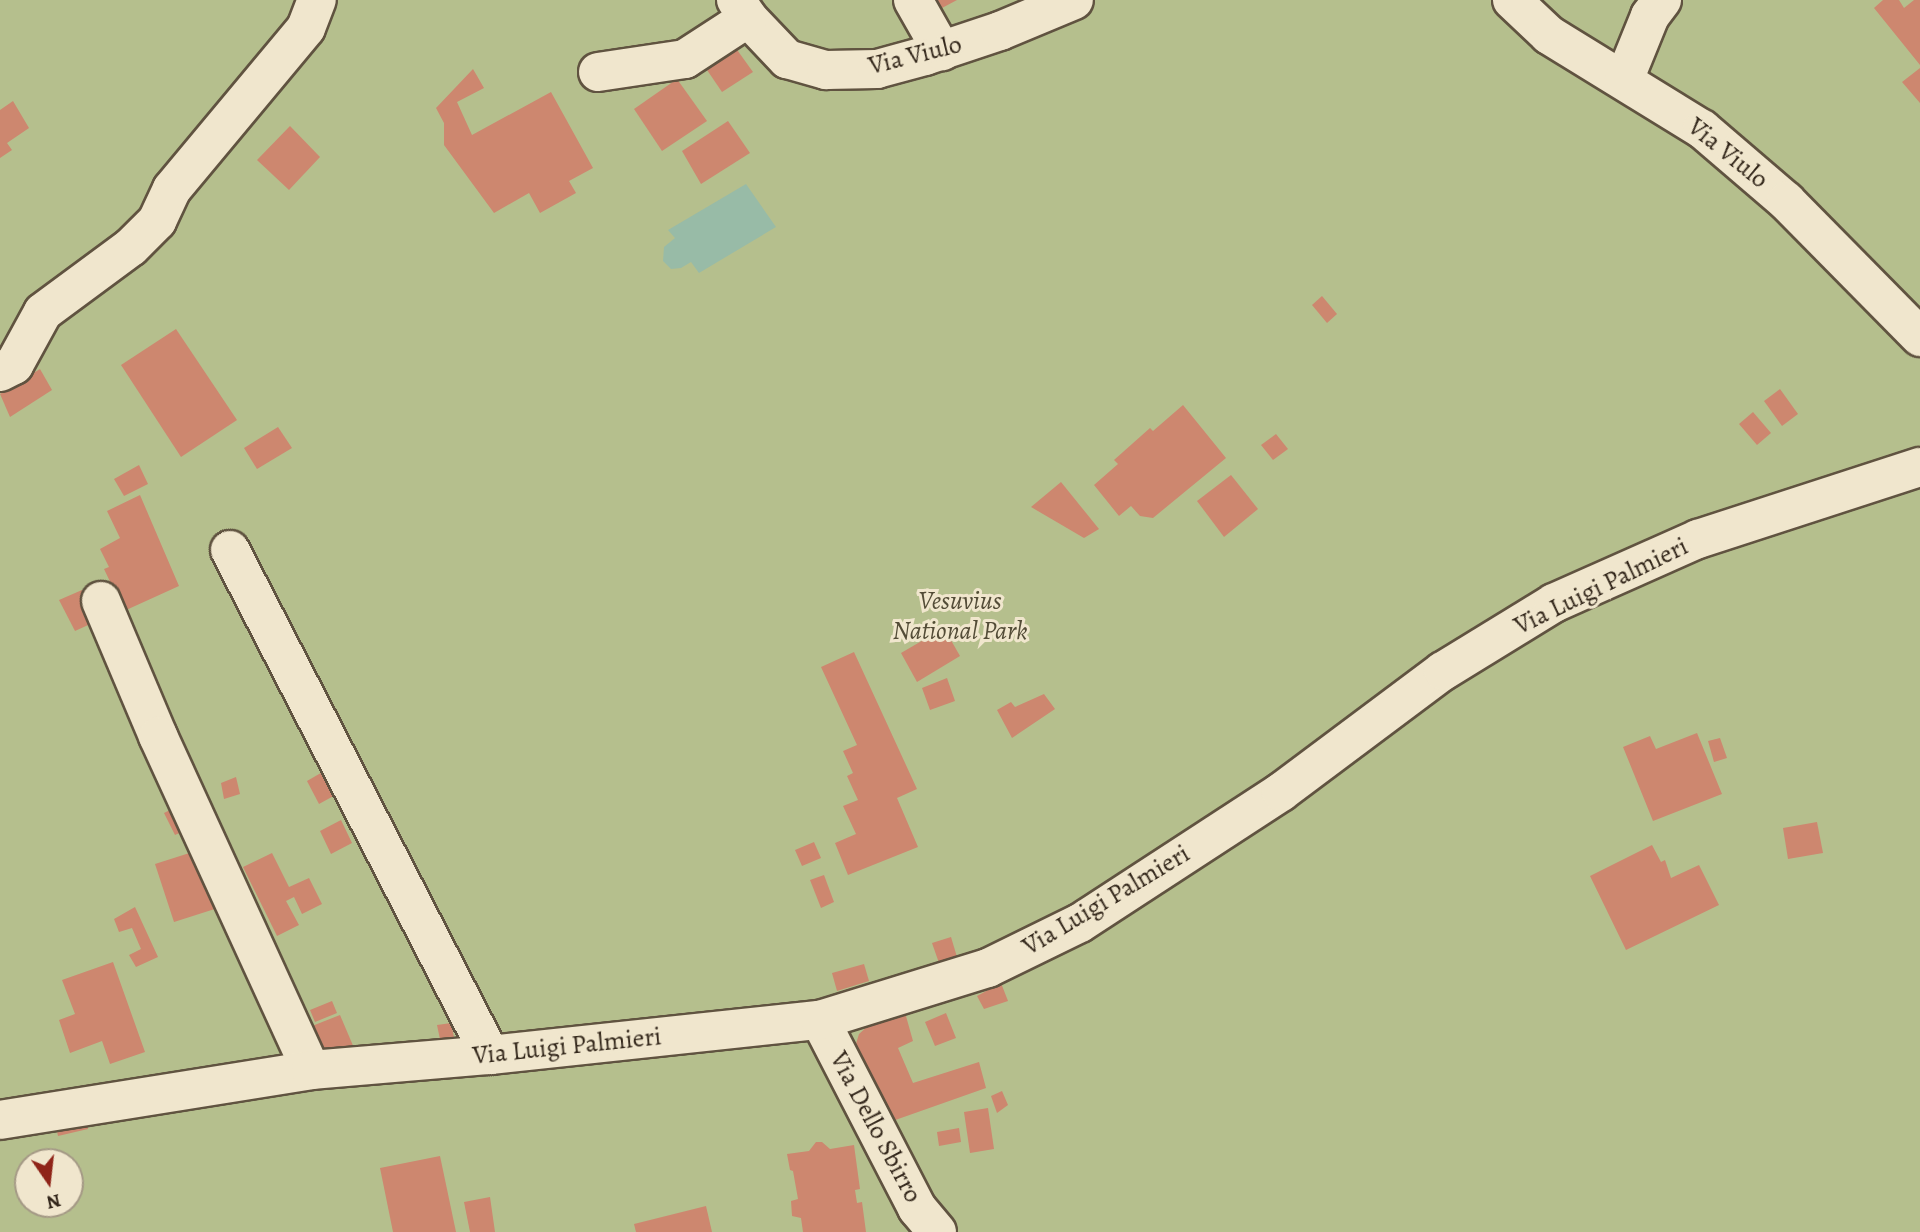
<!DOCTYPE html>
<html>
<head>
<meta charset="utf-8">
<style>
  body { margin:0 }
  #map { position:relative; width:1920px; height:1232px; overflow:hidden; background:#e8d9b2; font-family:Alegreya,serif }
  div>[style] { position:absolute }
  [style*='--x'] { left:calc(var(--x)*1px); top:calc(var(--y)*1px); width:calc(var(--w)*1px); rotate:calc(var(--a)*1deg) }
  .green>* { inset:0; background:#b5bf8d }
  .water>* { inset:0; background:#98bba7 }
  .building>* { inset:0; background:#cd876f }
  .roads { filter:drop-shadow(2px 0 #605340) drop-shadow(-2px 0 #605340) drop-shadow(0 2px #605340) drop-shadow(0 -2px #605340) }
  .minor>* { height:38px; margin:-19px; padding:0 19px; transform-origin:19px; border-radius:19px; background:#f0e6cd }
  span { translate:-50% -50%; white-space:nowrap; text-align:center; line-height:1.15; -webkit-text-stroke:6px #f0e6cd; paint-order:stroke }
  .street-label { font-size:26px; color:#32261a }
  .park-label { font-size:26px; color:#534c37; font-style:italic }
  .north { position:absolute; left:14px; top:1148px; width:70px; height:70px; box-sizing:border-box; background:#f0e6cd; border:2px solid #a49985; border-radius:50%; rotate:166deg; font-size:19px; font-weight:700; line-height:28px; text-align:center; color:#32261a }
  .north::after { content:''; display:block; margin:auto; width:24px; height:32px; background:#8f2418; clip-path:polygon(50% 0,100% 100%,50% 72%,0 100%) }
</style>
</head>
<body>
<div id="map">
  <div class="green">
    <div style="clip-path:polygon(evenodd,0 0,1920px 0,1920px 1232px,0 1232px,0 0,28px 1162px,70px 1162px,70px 1204px,28px 1204px,28px 1162px)"></div>
  </div>
  <div class="water">
    <div style="clip-path:polygon(746px 184px,776px 227px,699px 273px,691px 262px,681px 268px,671px 269px,663px 261px,664px 247px,675px 238px,668px 230px)"></div>
  </div>
  <div class="building">
    <div style="clip-path:polygon(937px 0,957px 0,942px 8px)"></div>
    <div style="clip-path:polygon(1883px 0,1899px 0,1904px 8px,1914px 0,1920px 0,1920px 65px,1874px 8px)"></div>
    <div style="clip-path:polygon(735px 47px,753px 72px,722px 92px,705px 67px)"></div>
    <div style="clip-path:polygon(1920px 68px,1920px 103px,1902px 82px)"></div>
    <div style="clip-path:polygon(473px 69px,484px 88px,457px 102px,472px 135px,551px 92px,593px 168px,569px 181px,576px 193px,540px 213px,529px 193px,494px 213px,444px 145px,444px 123px,436px 108px)"></div>
    <div style="clip-path:polygon(677px 79px,707px 121px,662px 151px,634px 109px)"></div>
    <div style="clip-path:polygon(13px 101px,29px 128px,7px 143px,12px 150px,0 158px,0 110px)"></div>
    <div style="clip-path:polygon(728px 121px,750px 153px,701px 184px,682px 151px)"></div>
    <div style="clip-path:polygon(290px 126px,320px 157px,289px 190px,257px 160px)"></div>
    <div style="clip-path:polygon(1322px 296px,1337px 314px,1327px 323px,1312px 305px)"></div>
    <div style="clip-path:polygon(176px 329px,237px 420px,181px 457px,121px 365px)"></div>
    <div style="clip-path:polygon(40px 369px,52px 390px,10px 417px,0 394px)"></div>
    <div style="clip-path:polygon(1780px 389px,1798px 414px,1782px 426px,1764px 401px)"></div>
    <div style="clip-path:polygon(1183px 405px,1226px 458px,1153px 518px,1140px 516px,1131px 506px,1119px 516px,1094px 485px,1118px 464px,1114px 460px,1150px 428px,1153px 431px)"></div>
    <div style="clip-path:polygon(1753px 412px,1771px 433px,1757px 445px,1739px 424px)"></div>
    <div style="clip-path:polygon(278px 427px,292px 448px,257px 469px,244px 448px)"></div>
    <div style="clip-path:polygon(1276px 434px,1288px 449px,1273px 460px,1261px 445px)"></div>
    <div style="clip-path:polygon(139px 465px,148px 484px,124px 496px,114px 479px)"></div>
    <div style="clip-path:polygon(1231px 475px,1258px 509px,1224px 537px,1197px 501px)"></div>
    <div style="clip-path:polygon(1061px 482px,1099px 529px,1084px 538px,1031px 507px)"></div>
    <div style="clip-path:polygon(140px 495px,179px 586px,124px 611px,104px 569px,109px 567px,100px 549px,120px 538px,107px 511px)"></div>
    <div style="clip-path:polygon(82px 590px,97px 621px,75px 631px,59px 600px)"></div>
    <div style="clip-path:polygon(944px 628px,960px 656px,917px 682px,901px 653px)"></div>
    <div style="clip-path:polygon(854px 652px,917px 789px,897px 798px,918px 847px,848px 875px,835px 843px,856px 834px,843px 806px,858px 800px,847px 776px,853px 773px,843px 751px,857px 745px,821px 667px)"></div>
    <div style="clip-path:polygon(947px 678px,955px 701px,930px 710px,922px 688px)"></div>
    <div style="clip-path:polygon(1044px 694px,1055px 709px,1012px 738px,997px 710px,1011px 702px,1015px 707px)"></div>
    <div style="clip-path:polygon(1697px 733px,1722px 794px,1653px 821px,1623px 747px,1650px 736px,1656px 749px)"></div>
    <div style="clip-path:polygon(1720px 738px,1727px 758px,1714px 762px,1708px 741px)"></div>
    <div style="clip-path:polygon(326px 770px,339px 793px,319px 804px,307px 781px)"></div>
    <div style="clip-path:polygon(236px 777px,240px 794px,224px 799px,221px 783px)"></div>
    <div style="clip-path:polygon(184px 803px,195px 826px,175px 835px,164px 813px)"></div>
    <div style="clip-path:polygon(341px 820px,352px 843px,331px 854px,320px 831px)"></div>
    <div style="clip-path:polygon(1817px 822px,1823px 853px,1788px 859px,1783px 828px)"></div>
    <div style="clip-path:polygon(814px 842px,821px 858px,802px 866px,795px 850px)"></div>
    <div style="clip-path:polygon(1652px 845px,1661px 862px,1665px 860px,1671px 878px,1699px 865px,1719px 905px,1626px 950px,1590px 876px)"></div>
    <div style="clip-path:polygon(202px 849px,221px 907px,174px 922px,155px 864px)"></div>
    <div style="clip-path:polygon(272px 853px,289px 887px,309px 878px,322px 904px,302px 914px,294px 897px,286px 901px,299px 925px,277px 936px,243px 867px)"></div>
    <div style="clip-path:polygon(824px 875px,834px 902px,821px 908px,810px 880px)"></div>
    <div style="clip-path:polygon(135px 907px,158px 957px,136px 967px,129px 955px,141px 949px,132px 928px,119px 932px,114px 919px)"></div>
    <div style="clip-path:polygon(951px 937px,957px 957px,939px 963px,932px 943px)"></div>
    <div style="clip-path:polygon(113px 962px,145px 1052px,110px 1064px,102px 1041px,70px 1053px,59px 1020px,75px 1014px,62px 980px)"></div>
    <div style="clip-path:polygon(864px 964px,869px 981px,837px 991px,832px 973px)"></div>
    <div style="clip-path:polygon(1001px 983px,1008px 1001px,984px 1009px,977px 996px)"></div>
    <div style="clip-path:polygon(332px 1001px,337px 1013px,315px 1022px,310px 1010px)"></div>
    <div style="clip-path:polygon(904px 1009px,913px 1041px,898px 1048px,913px 1083px,979px 1062px,986px 1088px,884px 1124px,851px 1060px,859px 1034px,869px 1025px)"></div>
    <div style="clip-path:polygon(946px 1013px,956px 1038px,935px 1046px,925px 1022px)"></div>
    <div style="clip-path:polygon(340px 1015px,357px 1055px,320px 1051px,307px 1028px)"></div>
    <div style="clip-path:polygon(451px 1023px,455px 1042px,441px 1044px,437px 1025px)"></div>
    <div style="clip-path:polygon(1002px 1091px,1008px 1105px,997px 1113px,991px 1096px)"></div>
    <div style="clip-path:polygon(988px 1108px,994px 1149px,970px 1153px,964px 1112px)"></div>
    <div style="clip-path:polygon(85px 1117px,88px 1129px,58px 1136px,55px 1122px)"></div>
    <div style="clip-path:polygon(959px 1128px,961px 1142px,939px 1146px,937px 1132px)"></div>
    <div style="clip-path:polygon(816px 1142px,822px 1142px,830px 1149px,854px 1145px,860px 1189px,855px 1190px,857px 1203px,862px 1202px,866px 1232px,803px 1232px,801px 1218px,792px 1216px,791px 1201px,798px 1199px,793px 1171px,790px 1170px,787px 1154px,809px 1151px)"></div>
    <div style="clip-path:polygon(440px 1156px,456px 1232px,393px 1232px,380px 1168px)"></div>
    <div style="clip-path:polygon(490px 1197px,495px 1232px,470px 1232px,464px 1202px)"></div>
    <div style="clip-path:polygon(706px 1206px,712px 1232px,636px 1232px,634px 1224px)"></div>
  </div>
  <div class="roads">
    <div class="minor">
      <div style="--x:736;--y:0;--w:22;--a:56"></div>
      <div style="--x:748;--y:18;--w:57;--a:46.4"></div>
      <div style="--x:787;--y:59;--w:41;--a:15.8"></div>
      <div style="--x:826;--y:70;--w:51;--a:-1.1"></div>
      <div style="--x:877;--y:69;--w:50;--a:-15.2"></div>
      <div style="--x:925;--y:56;--w:79;--a:-18.4"></div>
      <div style="--x:1000;--y:31;--w:80;--a:-22.7"></div>
      <div style="--x:913;--y:0;--w:59;--a:60.4"></div>
      <div style="--x:1512;--y:0;--w:51;--a:43.4"></div>
      <div style="--x:1549;--y:35;--w:180;--a:31.6"></div>
      <div style="--x:1702;--y:129;--w:111;--a:40.6"></div>
      <div style="--x:1786;--y:201;--w:191;--a:45.4"></div>
      <div style="--x:598;--y:72;--w:88;--a:-8.5"></div>
      <div style="--x:685;--y:59;--w:75;--a:-33.1"></div>
      <div style="--x:1624;--y:80;--w:69;--a:-67.9"></div>
      <div style="--x:1650;--y:16;--w:20;--a:-53"></div>
      <div style="--x:0;--y:372;--w:16;--a:-27"></div>
      <div style="--x:14;--y:365;--w:60;--a:-61.3"></div>
      <div style="--x:43;--y:312;--w:109;--a:-36.5"></div>
      <div style="--x:131;--y:247;--w:37;--a:-45"></div>
      <div style="--x:157;--y:221;--w:35;--a:-65"></div>
      <div style="--x:172;--y:189;--w:209;--a:-50.2"></div>
      <div style="--x:306;--y:28;--w:30;--a:-69"></div>
      <div style="--x:230;--y:550;--w:568;--a:62.76"></div>
      <div style="--x:101;--y:601;--w:147;--a:67.1"></div>
      <div style="--x:158;--y:736;--w:367;--a:65.4"></div>
      <div style="--x:820;--y:1020;--w:212;--a:62.7"></div>
      <div style="--x:917;--y:1208;--w:31;--a:50"></div>
      <div style="--x:0;--y:1120;--w:315;--a:-9.1"></div>
      <div style="--x:311;--y:1070;--w:180;--a:-4.8"></div>
      <div style="--x:490;--y:1055;--w:332;--a:-6.1"></div>
      <div style="--x:820;--y:1020;--w:176;--a:-17.2"></div>
      <div style="--x:988;--y:968;--w:102;--a:-26.1"></div>
      <div style="--x:1080;--y:923;--w:240;--a:-33.1"></div>
      <div style="--x:1281;--y:792;--w:202;--a:-36.8"></div>
      <div style="--x:1443;--y:671;--w:130;--a:-31.5"></div>
      <div style="--x:1554;--y:603;--w:158;--a:-24"></div>
      <div style="--x:1698;--y:539;--w:233;--a:-18"></div>
    </div>
  </div>
  <div class="street-label">
    <span style="left:915px;top:55px;rotate:-14deg">Via Viulo</span>
    <span style="left:1728px;top:153px;rotate:39deg">Via Viulo</span>
    <span style="left:1601px;top:586px;rotate:-26deg">Via Luigi Palmieri</span>
    <span style="left:1106px;top:900px;rotate:-31deg">Via Luigi Palmieri</span>
    <span style="left:567px;top:1046px;rotate:-6deg">Via Luigi Palmieri</span>
    <span style="left:876px;top:1127px;rotate:62deg">Via Dello Sbirro</span>
  </div>
  <div class="park-label">
    <span style="left:960px;top:616px">Vesuvius<br>National Park</span>
  </div>
  <div class="north">N</div>
</div>
</body>
</html>
